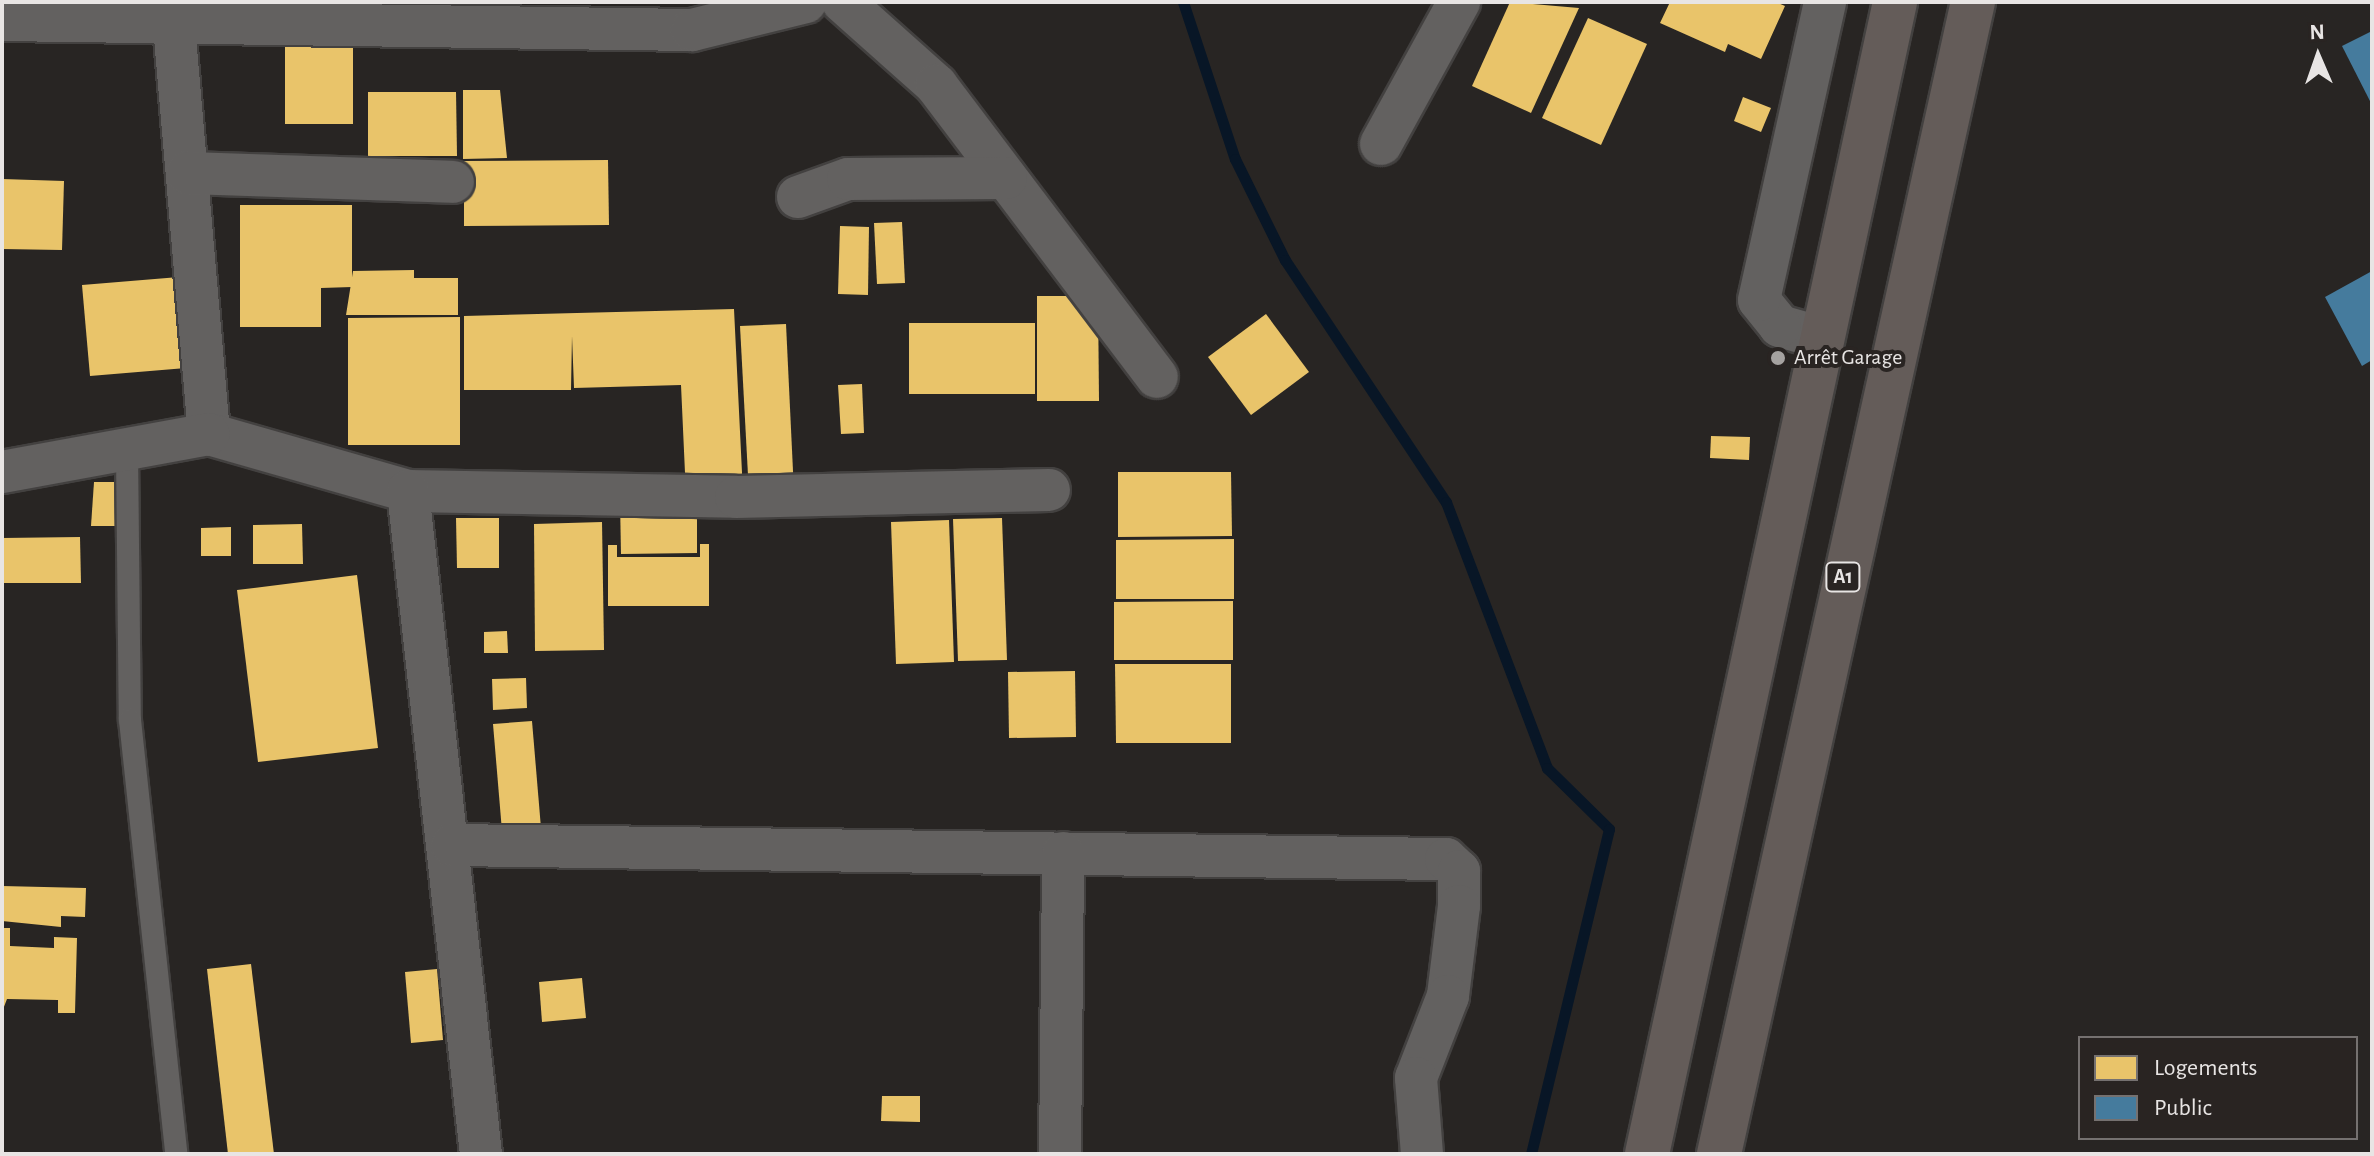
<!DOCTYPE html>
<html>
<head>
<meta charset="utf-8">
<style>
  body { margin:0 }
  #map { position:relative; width:2374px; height:1156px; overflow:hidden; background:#282523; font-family:"Alegreya Sans",sans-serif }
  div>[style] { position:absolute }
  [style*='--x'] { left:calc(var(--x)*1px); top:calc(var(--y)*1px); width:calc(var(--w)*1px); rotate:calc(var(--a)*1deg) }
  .homes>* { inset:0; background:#e9c46a }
  .public>* { inset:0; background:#457b9d }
  .stream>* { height:11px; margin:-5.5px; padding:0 5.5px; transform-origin:5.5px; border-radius:5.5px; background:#081626 }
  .roads { filter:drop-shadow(2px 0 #434140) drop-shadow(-2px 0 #434140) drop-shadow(0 2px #434140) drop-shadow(0 -2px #434140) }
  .lane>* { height:22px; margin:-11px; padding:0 11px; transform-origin:11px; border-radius:11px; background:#636160 }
  .street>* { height:42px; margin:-21px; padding:0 21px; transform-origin:21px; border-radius:21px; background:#636160 }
  .primary>* { height:44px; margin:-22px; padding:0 22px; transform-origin:22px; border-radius:22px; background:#645c59 }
  .dots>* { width:22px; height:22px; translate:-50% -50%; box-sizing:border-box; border:4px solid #292422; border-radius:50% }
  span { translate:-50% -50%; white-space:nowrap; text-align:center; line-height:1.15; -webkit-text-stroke:8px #292422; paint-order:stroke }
  .shield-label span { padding:2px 6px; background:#292422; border:2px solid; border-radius:6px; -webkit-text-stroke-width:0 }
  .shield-label { font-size:20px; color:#e8e5e4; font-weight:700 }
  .poi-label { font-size:22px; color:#e8e5e4 }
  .left { translate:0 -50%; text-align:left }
  .frame { position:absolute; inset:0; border:4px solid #e8e5e4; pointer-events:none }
  .legend { position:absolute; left:2078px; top:1036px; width:280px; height:104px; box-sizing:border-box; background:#292422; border:2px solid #757170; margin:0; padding:10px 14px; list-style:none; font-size:24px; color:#e8e5e4 }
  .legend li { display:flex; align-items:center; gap:16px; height:40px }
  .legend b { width:40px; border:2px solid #757170 }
  .north { position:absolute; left:2278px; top:16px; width:80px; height:80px; -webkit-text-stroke:6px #292422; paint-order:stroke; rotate:358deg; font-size:22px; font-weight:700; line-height:32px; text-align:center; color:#e8e5e4 }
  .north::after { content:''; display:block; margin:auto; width:28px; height:36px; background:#e8e5e4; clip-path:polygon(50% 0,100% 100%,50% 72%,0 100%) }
</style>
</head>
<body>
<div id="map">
  <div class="homes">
    <div style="clip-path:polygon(1510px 2px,1579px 8px,1531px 113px,1472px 86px)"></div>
    <div style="clip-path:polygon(1670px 2px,1776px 2px,1785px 6px,1761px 59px,1728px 44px,1725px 52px,1660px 23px)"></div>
    <div style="clip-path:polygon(1588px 18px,1647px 44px,1601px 145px,1542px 118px)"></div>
    <div style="clip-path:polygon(285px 39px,353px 39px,353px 124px,285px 124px)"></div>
    <div style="clip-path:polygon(463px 90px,500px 90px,507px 158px,463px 159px)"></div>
    <div style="clip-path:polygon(368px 92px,456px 92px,457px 156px,368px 156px)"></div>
    <div style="clip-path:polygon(1743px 97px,1771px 108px,1761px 132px,1734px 121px)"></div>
    <div style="clip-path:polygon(608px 160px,609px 225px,464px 226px,464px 161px)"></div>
    <div style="clip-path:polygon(2px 179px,64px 181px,62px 250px,2px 249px)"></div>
    <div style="clip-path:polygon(240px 205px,352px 205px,352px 287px,321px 288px,321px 327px,240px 327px)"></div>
    <div style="clip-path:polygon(902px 222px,905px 283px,877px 284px,874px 223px)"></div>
    <div style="clip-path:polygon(840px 226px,869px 227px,868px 295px,838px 294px)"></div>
    <div style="clip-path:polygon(414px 270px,414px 278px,458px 278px,458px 315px,346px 315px,353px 271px)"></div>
    <div style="clip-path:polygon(179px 277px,186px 368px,90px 376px,82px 285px)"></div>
    <div style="clip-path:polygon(1037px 296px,1098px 296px,1099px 401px,1037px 401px)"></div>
    <div style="clip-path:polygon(734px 309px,743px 493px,686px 495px,681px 385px,574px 388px,572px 336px,571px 390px,464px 390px,464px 316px)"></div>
    <div style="clip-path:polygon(1266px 314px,1309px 372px,1251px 415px,1208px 357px)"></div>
    <div style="clip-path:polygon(460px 317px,460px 445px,348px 445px,348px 318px)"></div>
    <div style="clip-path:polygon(909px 323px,1035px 323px,1035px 394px,909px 394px)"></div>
    <div style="clip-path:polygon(786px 324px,794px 492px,749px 494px,740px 326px)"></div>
    <div style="clip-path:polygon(862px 384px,864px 433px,841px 434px,838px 385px)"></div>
    <div style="clip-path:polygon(1711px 436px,1750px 437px,1749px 460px,1710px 458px)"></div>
    <div style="clip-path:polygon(1118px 472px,1231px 472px,1232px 536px,1118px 537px)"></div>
    <div style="clip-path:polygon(94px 482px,118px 482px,118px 526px,91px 526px)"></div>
    <div style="clip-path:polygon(697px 499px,697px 553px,621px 554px,620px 500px)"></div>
    <div style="clip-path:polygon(456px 518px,499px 518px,499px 568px,457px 568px)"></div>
    <div style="clip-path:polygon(1002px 518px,1007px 660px,958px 661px,953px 519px)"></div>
    <div style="clip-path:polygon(949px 520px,954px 662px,896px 664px,891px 522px)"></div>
    <div style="clip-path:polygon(602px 522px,604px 650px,535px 651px,534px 524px)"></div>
    <div style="clip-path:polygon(302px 524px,303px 564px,253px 564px,253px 525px)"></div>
    <div style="clip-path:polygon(231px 527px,231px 556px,201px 556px,201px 528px)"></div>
    <div style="clip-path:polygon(80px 537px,81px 583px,2px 583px,2px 538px)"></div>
    <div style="clip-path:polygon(1234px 539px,1234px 599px,1116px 599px,1116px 540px)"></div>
    <div style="clip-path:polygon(700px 544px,709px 544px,709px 606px,608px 606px,608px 545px,617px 545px,617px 557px,700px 557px)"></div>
    <div style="clip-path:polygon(357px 575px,378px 748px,258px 762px,237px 590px)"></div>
    <div style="clip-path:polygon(1233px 601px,1233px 660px,1114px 660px,1114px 602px)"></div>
    <div style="clip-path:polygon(507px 631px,508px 653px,484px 653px,484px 632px)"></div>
    <div style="clip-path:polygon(1115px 664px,1231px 664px,1231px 743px,1116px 743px)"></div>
    <div style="clip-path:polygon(1075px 671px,1076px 737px,1009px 738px,1008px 672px)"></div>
    <div style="clip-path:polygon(526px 678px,527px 708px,493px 710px,492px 679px)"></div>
    <div style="clip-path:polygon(532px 721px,541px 828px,502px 831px,493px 724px)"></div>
    <div style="clip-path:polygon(2px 886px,86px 888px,85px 917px,61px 916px,61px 927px,2px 921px)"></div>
    <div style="clip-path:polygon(2px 928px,10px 928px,10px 946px,54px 948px,54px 937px,77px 938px,75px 1013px,58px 1013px,58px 1000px,7px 999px,2px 1012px)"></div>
    <div style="clip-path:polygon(251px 964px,274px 1154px,228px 1154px,207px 969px)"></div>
    <div style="clip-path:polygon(437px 969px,443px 1040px,411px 1043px,405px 972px)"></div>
    <div style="clip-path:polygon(582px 978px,586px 1018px,542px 1022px,539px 982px)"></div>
    <div style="clip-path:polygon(882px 1096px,920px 1096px,920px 1122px,881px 1121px)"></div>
  </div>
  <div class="public">
    <div style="clip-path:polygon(2372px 31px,2372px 105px,2342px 46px)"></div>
    <div style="clip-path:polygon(2372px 271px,2372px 360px,2362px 366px,2325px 297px)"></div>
  </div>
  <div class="stream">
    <div style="--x:1183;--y:2;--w:165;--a:71.7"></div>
    <div style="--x:1235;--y:159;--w:113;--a:63.7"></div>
    <div style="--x:1285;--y:260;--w:291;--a:56.4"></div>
    <div style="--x:1446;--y:502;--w:285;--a:69.2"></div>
    <div style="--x:1547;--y:768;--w:87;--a:44.5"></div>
    <div style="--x:1609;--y:829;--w:334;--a:103.5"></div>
  </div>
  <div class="roads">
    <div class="lane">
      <div style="--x:127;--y:451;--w:269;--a:89.4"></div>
      <div style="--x:130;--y:720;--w:436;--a:83.9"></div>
    </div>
    <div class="street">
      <div style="--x:172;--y:2;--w:434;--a:85.1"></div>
      <div style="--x:209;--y:434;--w:207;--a:16"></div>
      <div style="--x:408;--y:491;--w:328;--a:1"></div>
      <div style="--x:736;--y:497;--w:313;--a:-1.3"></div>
      <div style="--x:843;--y:2;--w:125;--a:41.7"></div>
      <div style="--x:936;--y:85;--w:366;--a:52.9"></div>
      <div style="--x:2;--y:20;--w:690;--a:0.83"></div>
      <div style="--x:692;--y:30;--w:117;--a:-13.8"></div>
      <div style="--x:1381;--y:144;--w:162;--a:-61.2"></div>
      <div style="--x:187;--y:173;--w:266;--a:1.9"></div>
      <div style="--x:798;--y:197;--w:53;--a:-19.8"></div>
      <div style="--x:848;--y:179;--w:158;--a:-0.4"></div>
      <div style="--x:1822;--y:338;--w:44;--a:-164.1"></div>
      <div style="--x:1780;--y:326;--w:33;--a:-129"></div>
      <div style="--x:1759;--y:300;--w:305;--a:-77.5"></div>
      <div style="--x:2;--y:472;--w:210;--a:-10.4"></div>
      <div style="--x:408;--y:491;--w:667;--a:83.72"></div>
      <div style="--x:452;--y:845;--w:994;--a:0.81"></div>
      <div style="--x:1446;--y:859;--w:18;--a:43"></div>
      <div style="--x:1459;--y:871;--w:35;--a:90"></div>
      <div style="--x:1459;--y:906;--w:91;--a:97"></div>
      <div style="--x:1448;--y:996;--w:88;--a:111.3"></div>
      <div style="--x:1416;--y:1078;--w:76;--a:85.5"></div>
      <div style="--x:1060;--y:1154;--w:301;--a:-89.4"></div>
    </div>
    <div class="primary">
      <div style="--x:1647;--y:1154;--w:1178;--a:-77.85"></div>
      <div style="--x:1719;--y:1154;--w:1180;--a:-77.57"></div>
    </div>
  </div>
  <div class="dots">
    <div style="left:1778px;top:358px;background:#a5a2a0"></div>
  </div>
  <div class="shield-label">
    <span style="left:1843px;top:577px">A1</span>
  </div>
  <div class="poi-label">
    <span class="left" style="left:1794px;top:358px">Arrêt Garage</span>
  </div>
  <div class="frame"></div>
  <ul class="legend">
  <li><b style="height:22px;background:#e9c46a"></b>Logements</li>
  <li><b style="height:22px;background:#457b9d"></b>Public</li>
  </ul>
  <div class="north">N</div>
</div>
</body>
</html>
